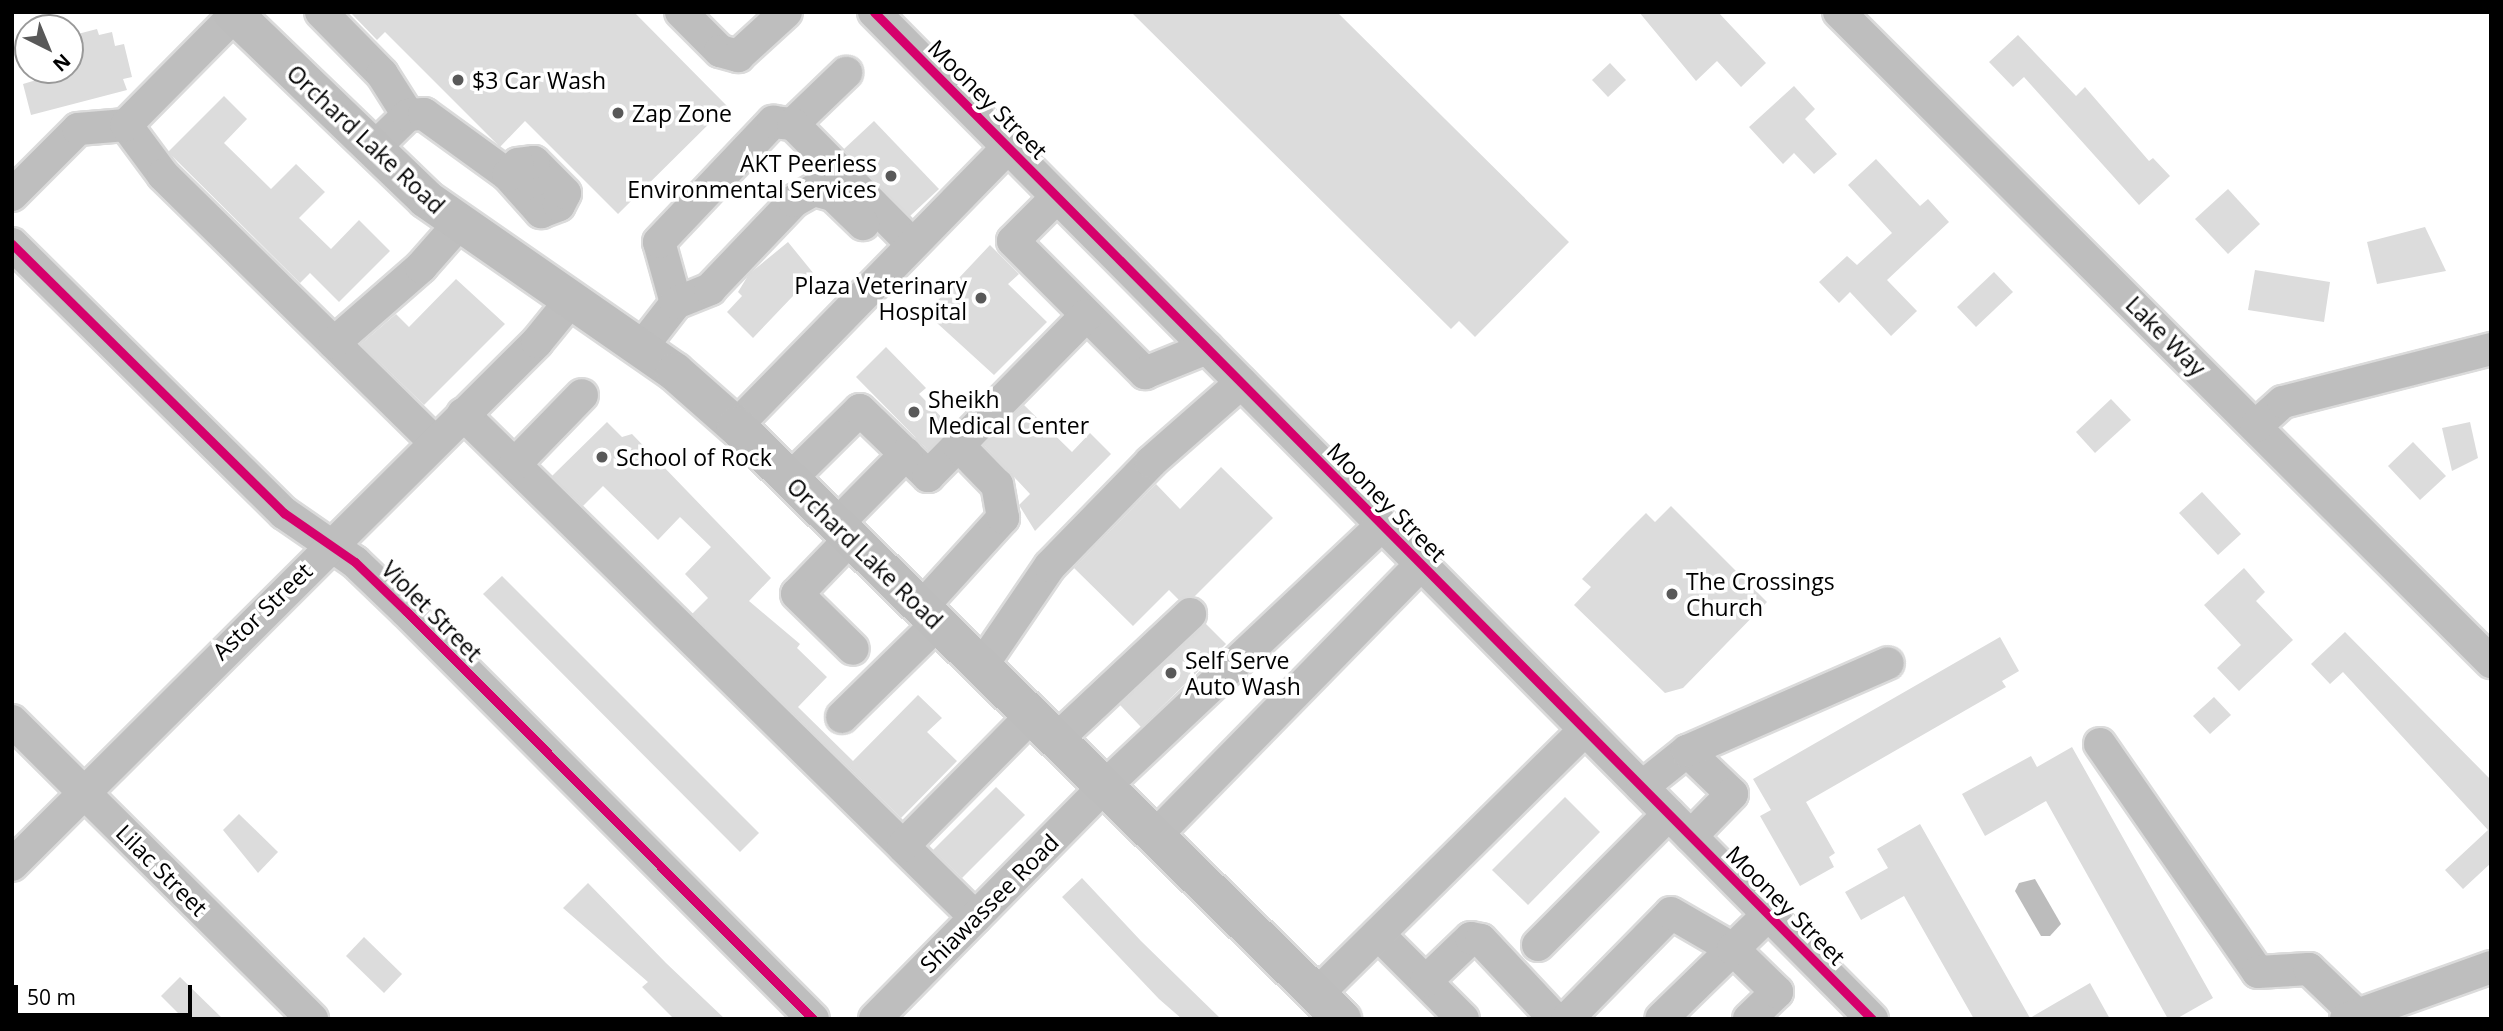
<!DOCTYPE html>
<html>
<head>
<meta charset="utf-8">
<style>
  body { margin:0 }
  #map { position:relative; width:2503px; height:1031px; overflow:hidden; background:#fff; font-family:"Open Sans",sans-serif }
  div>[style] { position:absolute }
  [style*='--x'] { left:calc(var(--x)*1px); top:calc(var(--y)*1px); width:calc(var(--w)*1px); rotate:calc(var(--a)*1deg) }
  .water>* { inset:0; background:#bcbcbc }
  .building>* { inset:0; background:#dcdcdc }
  .roads { filter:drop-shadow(2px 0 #dbdbdb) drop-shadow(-2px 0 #dbdbdb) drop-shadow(0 2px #dbdbdb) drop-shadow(0 -2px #dbdbdb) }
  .minor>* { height:32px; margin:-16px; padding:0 16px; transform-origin:16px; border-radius:16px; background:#bebebe }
  .major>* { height:38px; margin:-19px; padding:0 19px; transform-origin:19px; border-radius:19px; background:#bdbdbd }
  .cycleway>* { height:9px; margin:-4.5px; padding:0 4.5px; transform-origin:4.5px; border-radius:4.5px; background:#d6006c }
  .dots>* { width:19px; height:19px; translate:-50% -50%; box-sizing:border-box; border:4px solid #fff; border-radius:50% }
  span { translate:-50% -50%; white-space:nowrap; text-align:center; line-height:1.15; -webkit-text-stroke:7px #fff; paint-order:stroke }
  .poi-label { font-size:23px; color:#000 }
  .left { translate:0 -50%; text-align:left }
  .right { translate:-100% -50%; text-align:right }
  .street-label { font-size:23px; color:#000 }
  .frame { position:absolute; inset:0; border:14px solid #000; pointer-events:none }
  .north { position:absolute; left:14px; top:14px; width:70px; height:70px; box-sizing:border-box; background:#fff; border:2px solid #999; border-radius:50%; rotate:137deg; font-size:19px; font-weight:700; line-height:28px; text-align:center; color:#000 }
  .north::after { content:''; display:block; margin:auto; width:24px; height:32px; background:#595959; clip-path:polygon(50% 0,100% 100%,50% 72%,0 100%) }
  .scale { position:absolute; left:14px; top:985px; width:178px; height:32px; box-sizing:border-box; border:4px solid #000; border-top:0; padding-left:9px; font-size:21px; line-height:24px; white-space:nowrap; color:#000; -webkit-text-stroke:5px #fff; paint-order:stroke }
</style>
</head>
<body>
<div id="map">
  <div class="water">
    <div style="clip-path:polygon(2035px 879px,2061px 924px,2050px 936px,2041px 936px,2015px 891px,2019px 883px)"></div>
  </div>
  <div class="building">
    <div style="clip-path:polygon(350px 12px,634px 12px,727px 106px,618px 214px,525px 121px,500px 147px,385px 32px,377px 40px)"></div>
    <div style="clip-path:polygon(1131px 12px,1337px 12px,1569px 242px,1475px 337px,1459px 321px,1451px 329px)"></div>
    <div style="clip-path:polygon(1639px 12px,1718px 12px,1766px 63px,1741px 87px,1717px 61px,1696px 81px)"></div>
    <div style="clip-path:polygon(97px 29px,99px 35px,112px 32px,115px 46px,124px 44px,132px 77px,123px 79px,127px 90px,31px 115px,23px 84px,70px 70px,70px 36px)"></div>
    <div style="clip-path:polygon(2018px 35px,2076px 96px,2085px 87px,2149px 161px,2153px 158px,2170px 176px,2139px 205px,2024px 77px,2013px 87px,1989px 62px)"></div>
    <div style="clip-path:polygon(1610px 63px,1626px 80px,1608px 97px,1592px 80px)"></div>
    <div style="clip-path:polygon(1794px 86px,1815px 109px,1805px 119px,1837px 154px,1814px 174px,1794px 153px,1783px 164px,1749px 127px)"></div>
    <div style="clip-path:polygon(224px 96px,247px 119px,224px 143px,271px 189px,296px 164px,325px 192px,299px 218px,331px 249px,359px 220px,390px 251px,339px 302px,310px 273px,300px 283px,168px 152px)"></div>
    <div style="clip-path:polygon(874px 121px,939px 189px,910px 216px,844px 149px)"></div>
    <div style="clip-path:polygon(1876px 159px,1920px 206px,1928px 199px,1949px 222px,1887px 280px,1917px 311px,1891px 336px,1850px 292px,1839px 303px,1819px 282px,1847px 256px,1857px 265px,1892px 233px,1848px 185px)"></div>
    <div style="clip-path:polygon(2228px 189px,2260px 224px,2228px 254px,2195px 219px)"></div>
    <div style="clip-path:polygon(2425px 227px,2446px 271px,2377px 284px,2367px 242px)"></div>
    <div style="clip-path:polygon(788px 242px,814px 274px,753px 338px,727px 312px,742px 296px,738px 292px,749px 274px)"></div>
    <div style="clip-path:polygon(990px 245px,1019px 274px,1008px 284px,1047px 322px,994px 375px,926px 313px)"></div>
    <div style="clip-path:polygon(2255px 270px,2330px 282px,2324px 322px,2248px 310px)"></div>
    <div style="clip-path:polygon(1994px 272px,2013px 292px,1976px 327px,1957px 307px)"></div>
    <div style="clip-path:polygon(456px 279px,505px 324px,424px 405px,361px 344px,396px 314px,409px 327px)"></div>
    <div style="clip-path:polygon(886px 347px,926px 388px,919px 394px,951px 427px,928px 450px,856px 377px)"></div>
    <div style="clip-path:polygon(2111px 399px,2131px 420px,2095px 453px,2076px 432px)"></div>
    <div style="clip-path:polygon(1024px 405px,1072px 452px,1090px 433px,1111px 454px,1035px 531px,1019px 505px,1030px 494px,984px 445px)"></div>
    <div style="clip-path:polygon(607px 422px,622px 437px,632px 434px,771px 578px,749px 601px,800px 644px,797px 648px,827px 677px,798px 707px,853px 761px,918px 695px,942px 718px,927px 732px,957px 761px,901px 818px,692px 614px,708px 598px,685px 574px,711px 547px,680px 517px,658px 540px,603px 486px,583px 506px,552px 476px)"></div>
    <div style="clip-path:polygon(2470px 422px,2478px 458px,2452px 471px,2442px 428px)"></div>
    <div style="clip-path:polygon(2413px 442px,2446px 476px,2420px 500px,2388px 466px)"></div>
    <div style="clip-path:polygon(1221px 467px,1273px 518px,1195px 596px,1179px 600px,1169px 590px,1133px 626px,1074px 568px,1156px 484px,1180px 509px)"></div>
    <div style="clip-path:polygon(2202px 492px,2241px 534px,2218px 555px,2179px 513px)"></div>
    <div style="clip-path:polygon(1671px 506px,1767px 602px,1683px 688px,1665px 693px,1574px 605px,1591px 587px,1582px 579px,1626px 533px,1646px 513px,1655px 522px)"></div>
    <div style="clip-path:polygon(2244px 568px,2265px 592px,2256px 601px,2293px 640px,2239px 691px,2217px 668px,2241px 645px,2204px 605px)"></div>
    <div style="clip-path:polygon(502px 576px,759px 833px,740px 852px,483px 594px)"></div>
    <div style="clip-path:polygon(1205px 623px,1226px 644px,1141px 727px,1120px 705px)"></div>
    <div style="clip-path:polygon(2345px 632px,2491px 780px,2491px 863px,2463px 889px,2445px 870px,2488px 830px,2343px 672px,2330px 684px,2311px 664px)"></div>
    <div style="clip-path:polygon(2000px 637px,2019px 671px,2002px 681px,2006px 687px,1806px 802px,1835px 853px,1829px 857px,1834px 867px,1800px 886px,1760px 816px,1771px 810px,1753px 779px)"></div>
    <div style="clip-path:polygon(2214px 697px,2231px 715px,2210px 734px,2193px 716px)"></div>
    <div style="clip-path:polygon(2072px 747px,2213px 998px,2176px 1019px,2168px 1019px,2046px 801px,1985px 836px,1962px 794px,2031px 756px,2037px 767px)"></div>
    <div style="clip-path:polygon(996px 787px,1025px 815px,962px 878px,933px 850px)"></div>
    <div style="clip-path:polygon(1565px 797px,1600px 832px,1528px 905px,1492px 870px)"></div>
    <div style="clip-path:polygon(239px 814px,278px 852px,258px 873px,223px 830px)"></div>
    <div style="clip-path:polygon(1920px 824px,2030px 1018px,2090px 983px,2110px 1019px,1974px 1019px,1904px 896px,1861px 920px,1845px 892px,1888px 868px,1877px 849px)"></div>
    <div style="clip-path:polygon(1082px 878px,1141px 941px,1221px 1019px,1182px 1019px,1159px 999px,1062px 897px)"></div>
    <div style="clip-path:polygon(588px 883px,666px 963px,725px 1019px,674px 1019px,642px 987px,648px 982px,563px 908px)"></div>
    <div style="clip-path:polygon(364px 937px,402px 974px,384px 993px,346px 956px)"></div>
    <div style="clip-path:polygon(180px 977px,223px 1019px,184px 1019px,161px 996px)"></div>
  </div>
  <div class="roads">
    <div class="minor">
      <div style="--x:321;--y:12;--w:87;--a:45.5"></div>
      <div style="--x:382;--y:74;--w:49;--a:57.6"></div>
      <div style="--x:681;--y:12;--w:55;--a:45"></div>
      <div style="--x:720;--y:51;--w:19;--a:16"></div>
      <div style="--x:738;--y:56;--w:65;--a:-42.5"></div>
      <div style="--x:874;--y:12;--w:1418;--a:45.26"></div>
      <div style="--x:1839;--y:12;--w:921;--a:44.91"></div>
      <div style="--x:793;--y:124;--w:74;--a:-43.9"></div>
      <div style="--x:126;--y:125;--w:62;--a:53.5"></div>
      <div style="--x:163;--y:175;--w:381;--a:44.5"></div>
      <div style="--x:372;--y:150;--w:50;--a:-44.2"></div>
      <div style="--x:408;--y:115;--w:16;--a:-4"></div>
      <div style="--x:424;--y:114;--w:104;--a:36"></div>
      <div style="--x:508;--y:175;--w:50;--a:48.3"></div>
      <div style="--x:541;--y:212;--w:19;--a:-21"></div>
      <div style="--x:559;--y:205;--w:13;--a:-63"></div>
      <div style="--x:565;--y:193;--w:44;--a:-135"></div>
      <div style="--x:534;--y:162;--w:16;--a:173"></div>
      <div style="--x:518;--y:164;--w:15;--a:132"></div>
      <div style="--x:12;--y:195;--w:93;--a:-45"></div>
      <div style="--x:78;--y:129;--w:48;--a:-4.8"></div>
      <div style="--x:126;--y:125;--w:155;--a:-45.3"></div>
      <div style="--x:1057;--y:197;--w:62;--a:135"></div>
      <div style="--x:1013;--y:241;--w:187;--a:45"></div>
      <div style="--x:1145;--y:373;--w:67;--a:-22"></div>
      <div style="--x:12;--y:244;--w:383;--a:44.7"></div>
      <div style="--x:284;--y:513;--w:86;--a:34.6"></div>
      <div style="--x:355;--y:562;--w:71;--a:43.9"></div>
      <div style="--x:406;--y:611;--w:576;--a:45.07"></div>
      <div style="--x:676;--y:303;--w:63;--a:-105.6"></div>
      <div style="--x:659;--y:242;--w:166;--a:-46.5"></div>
      <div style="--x:773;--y:122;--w:20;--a:6"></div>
      <div style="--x:793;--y:124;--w:168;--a:45.2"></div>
      <div style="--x:334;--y:343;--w:116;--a:-41.1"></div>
      <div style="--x:421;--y:267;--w:56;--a:-48.6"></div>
      <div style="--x:641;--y:348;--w:57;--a:-52.1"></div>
      <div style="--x:676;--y:303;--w:37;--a:-22"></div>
      <div style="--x:710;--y:289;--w:122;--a:-46.3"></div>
      <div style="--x:794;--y:201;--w:23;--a:-29"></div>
      <div style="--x:814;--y:190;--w:20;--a:15"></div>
      <div style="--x:833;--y:195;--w:42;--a:44"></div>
      <div style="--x:463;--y:414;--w:718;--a:44.49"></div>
      <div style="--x:736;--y:426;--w:390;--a:-45.7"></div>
      <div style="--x:2256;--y:426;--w:36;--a:-42"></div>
      <div style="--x:2283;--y:402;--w:215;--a:-14.3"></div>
      <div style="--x:515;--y:464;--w:96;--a:-45.8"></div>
      <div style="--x:790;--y:479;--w:98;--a:-44.6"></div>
      <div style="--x:860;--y:410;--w:95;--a:44.1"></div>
      <div style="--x:928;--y:476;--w:226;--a:-45.4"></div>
      <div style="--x:836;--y:525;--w:100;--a:-45.4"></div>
      <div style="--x:850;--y:539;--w:76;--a:133.9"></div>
      <div style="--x:797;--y:594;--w:78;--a:44.5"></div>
      <div style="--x:921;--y:608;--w:122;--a:-47.7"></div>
      <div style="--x:1003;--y:518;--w:34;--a:-100"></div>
      <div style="--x:997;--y:485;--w:56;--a:-134.3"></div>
      <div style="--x:981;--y:667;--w:122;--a:-55.7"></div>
      <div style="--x:1050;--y:566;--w:145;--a:-45.8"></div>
      <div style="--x:1151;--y:462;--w:120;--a:-41.3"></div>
      <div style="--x:842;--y:717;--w:133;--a:-44.4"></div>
      <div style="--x:12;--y:721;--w:423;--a:44.8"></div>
      <div style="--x:1056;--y:740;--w:184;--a:-43.2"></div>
      <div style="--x:2100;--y:744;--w:277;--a:55.3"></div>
      <div style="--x:2258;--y:972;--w:51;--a:-3.4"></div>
      <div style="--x:2309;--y:969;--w:66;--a:43.8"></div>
      <div style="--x:1687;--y:751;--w:62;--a:43.7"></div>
      <div style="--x:1732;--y:794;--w:59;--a:134.3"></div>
      <div style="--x:1642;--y:787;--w:58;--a:-38.7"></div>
      <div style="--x:1687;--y:751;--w:219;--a:-23.6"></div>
      <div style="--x:1155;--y:836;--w:380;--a:-45.6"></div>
      <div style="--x:903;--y:846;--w:182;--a:-45.4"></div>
      <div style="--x:12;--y:865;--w:741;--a:-44.89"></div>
      <div style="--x:537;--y:342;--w:55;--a:-50.9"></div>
      <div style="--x:1378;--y:934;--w:120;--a:45"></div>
      <div style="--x:1538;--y:945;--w:185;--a:-45"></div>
      <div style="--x:1426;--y:981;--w:62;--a:-43.7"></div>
      <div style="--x:1471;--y:938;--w:10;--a:11"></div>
      <div style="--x:1481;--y:940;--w:108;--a:46.9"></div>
      <div style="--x:1317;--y:994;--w:376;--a:-44.6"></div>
      <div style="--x:875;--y:1019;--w:326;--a:-45.4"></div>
      <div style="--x:1104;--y:787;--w:382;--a:-43.3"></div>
      <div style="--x:1567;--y:1019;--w:148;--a:-45.5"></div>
      <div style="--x:1671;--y:913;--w:72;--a:30.1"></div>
      <div style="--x:1733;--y:949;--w:100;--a:135.8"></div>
      <div style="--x:1749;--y:1019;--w:39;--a:-44"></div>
      <div style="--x:1777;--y:992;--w:62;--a:-135.7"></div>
      <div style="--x:1733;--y:949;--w:49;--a:-44.2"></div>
      <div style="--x:2346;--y:1019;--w:154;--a:-19.7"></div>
    </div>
    <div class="major">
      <div style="--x:232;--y:12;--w:269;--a:43.9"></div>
      <div style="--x:426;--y:199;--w:303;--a:34.8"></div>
      <div style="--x:675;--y:372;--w:81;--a:41.5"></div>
      <div style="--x:736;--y:426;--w:848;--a:44.38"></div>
    </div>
  </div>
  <div class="cycleway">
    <div style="--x:874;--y:12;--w:1418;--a:45.26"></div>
    <div style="--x:12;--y:244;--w:383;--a:44.7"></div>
    <div style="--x:284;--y:513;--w:86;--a:34.6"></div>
    <div style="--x:355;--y:562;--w:71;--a:43.9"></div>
    <div style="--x:406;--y:611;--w:576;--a:45.07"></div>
  </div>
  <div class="dots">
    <div style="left:458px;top:80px;background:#595959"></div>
    <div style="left:618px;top:113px;background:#595959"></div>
    <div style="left:891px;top:176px;background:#595959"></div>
    <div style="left:981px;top:298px;background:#595959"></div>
    <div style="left:914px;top:412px;background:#595959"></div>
    <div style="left:602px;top:457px;background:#595959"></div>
    <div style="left:1672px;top:594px;background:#595959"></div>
    <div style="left:1171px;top:673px;background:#595959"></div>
  </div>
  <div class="poi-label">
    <span class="left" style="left:472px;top:80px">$3 Car Wash</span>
    <span class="left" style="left:632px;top:113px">Zap Zone</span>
    <span class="right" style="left:877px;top:176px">AKT Peerless<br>Environmental Services</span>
    <span class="right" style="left:967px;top:298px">Plaza Veterinary<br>Hospital</span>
    <span class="left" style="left:928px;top:412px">Sheikh<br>Medical Center</span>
    <span class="left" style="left:616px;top:457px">School of Rock</span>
    <span class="left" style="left:1686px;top:594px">The Crossings<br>Church</span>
    <span class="left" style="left:1185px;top:673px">Self Serve<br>Auto Wash</span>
  </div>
  <div class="street-label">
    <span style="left:988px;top:99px;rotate:45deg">Mooney Street</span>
    <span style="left:366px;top:139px;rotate:43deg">Orchard Lake Road</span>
    <span style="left:2166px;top:336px;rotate:45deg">Lake Way</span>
    <span style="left:1387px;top:502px;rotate:45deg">Mooney Street</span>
    <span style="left:865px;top:553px;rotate:44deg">Orchard Lake Road</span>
    <span style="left:262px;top:611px;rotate:-44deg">Astor Street</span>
    <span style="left:432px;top:611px;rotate:45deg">Violet Street</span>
    <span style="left:162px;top:870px;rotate:45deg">Lilac Street</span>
    <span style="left:989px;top:903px;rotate:-45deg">Shiawassee Road</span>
    <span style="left:1786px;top:905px;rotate:45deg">Mooney Street</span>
  </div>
  <div class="frame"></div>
  <div class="north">N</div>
  <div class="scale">50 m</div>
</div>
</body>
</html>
